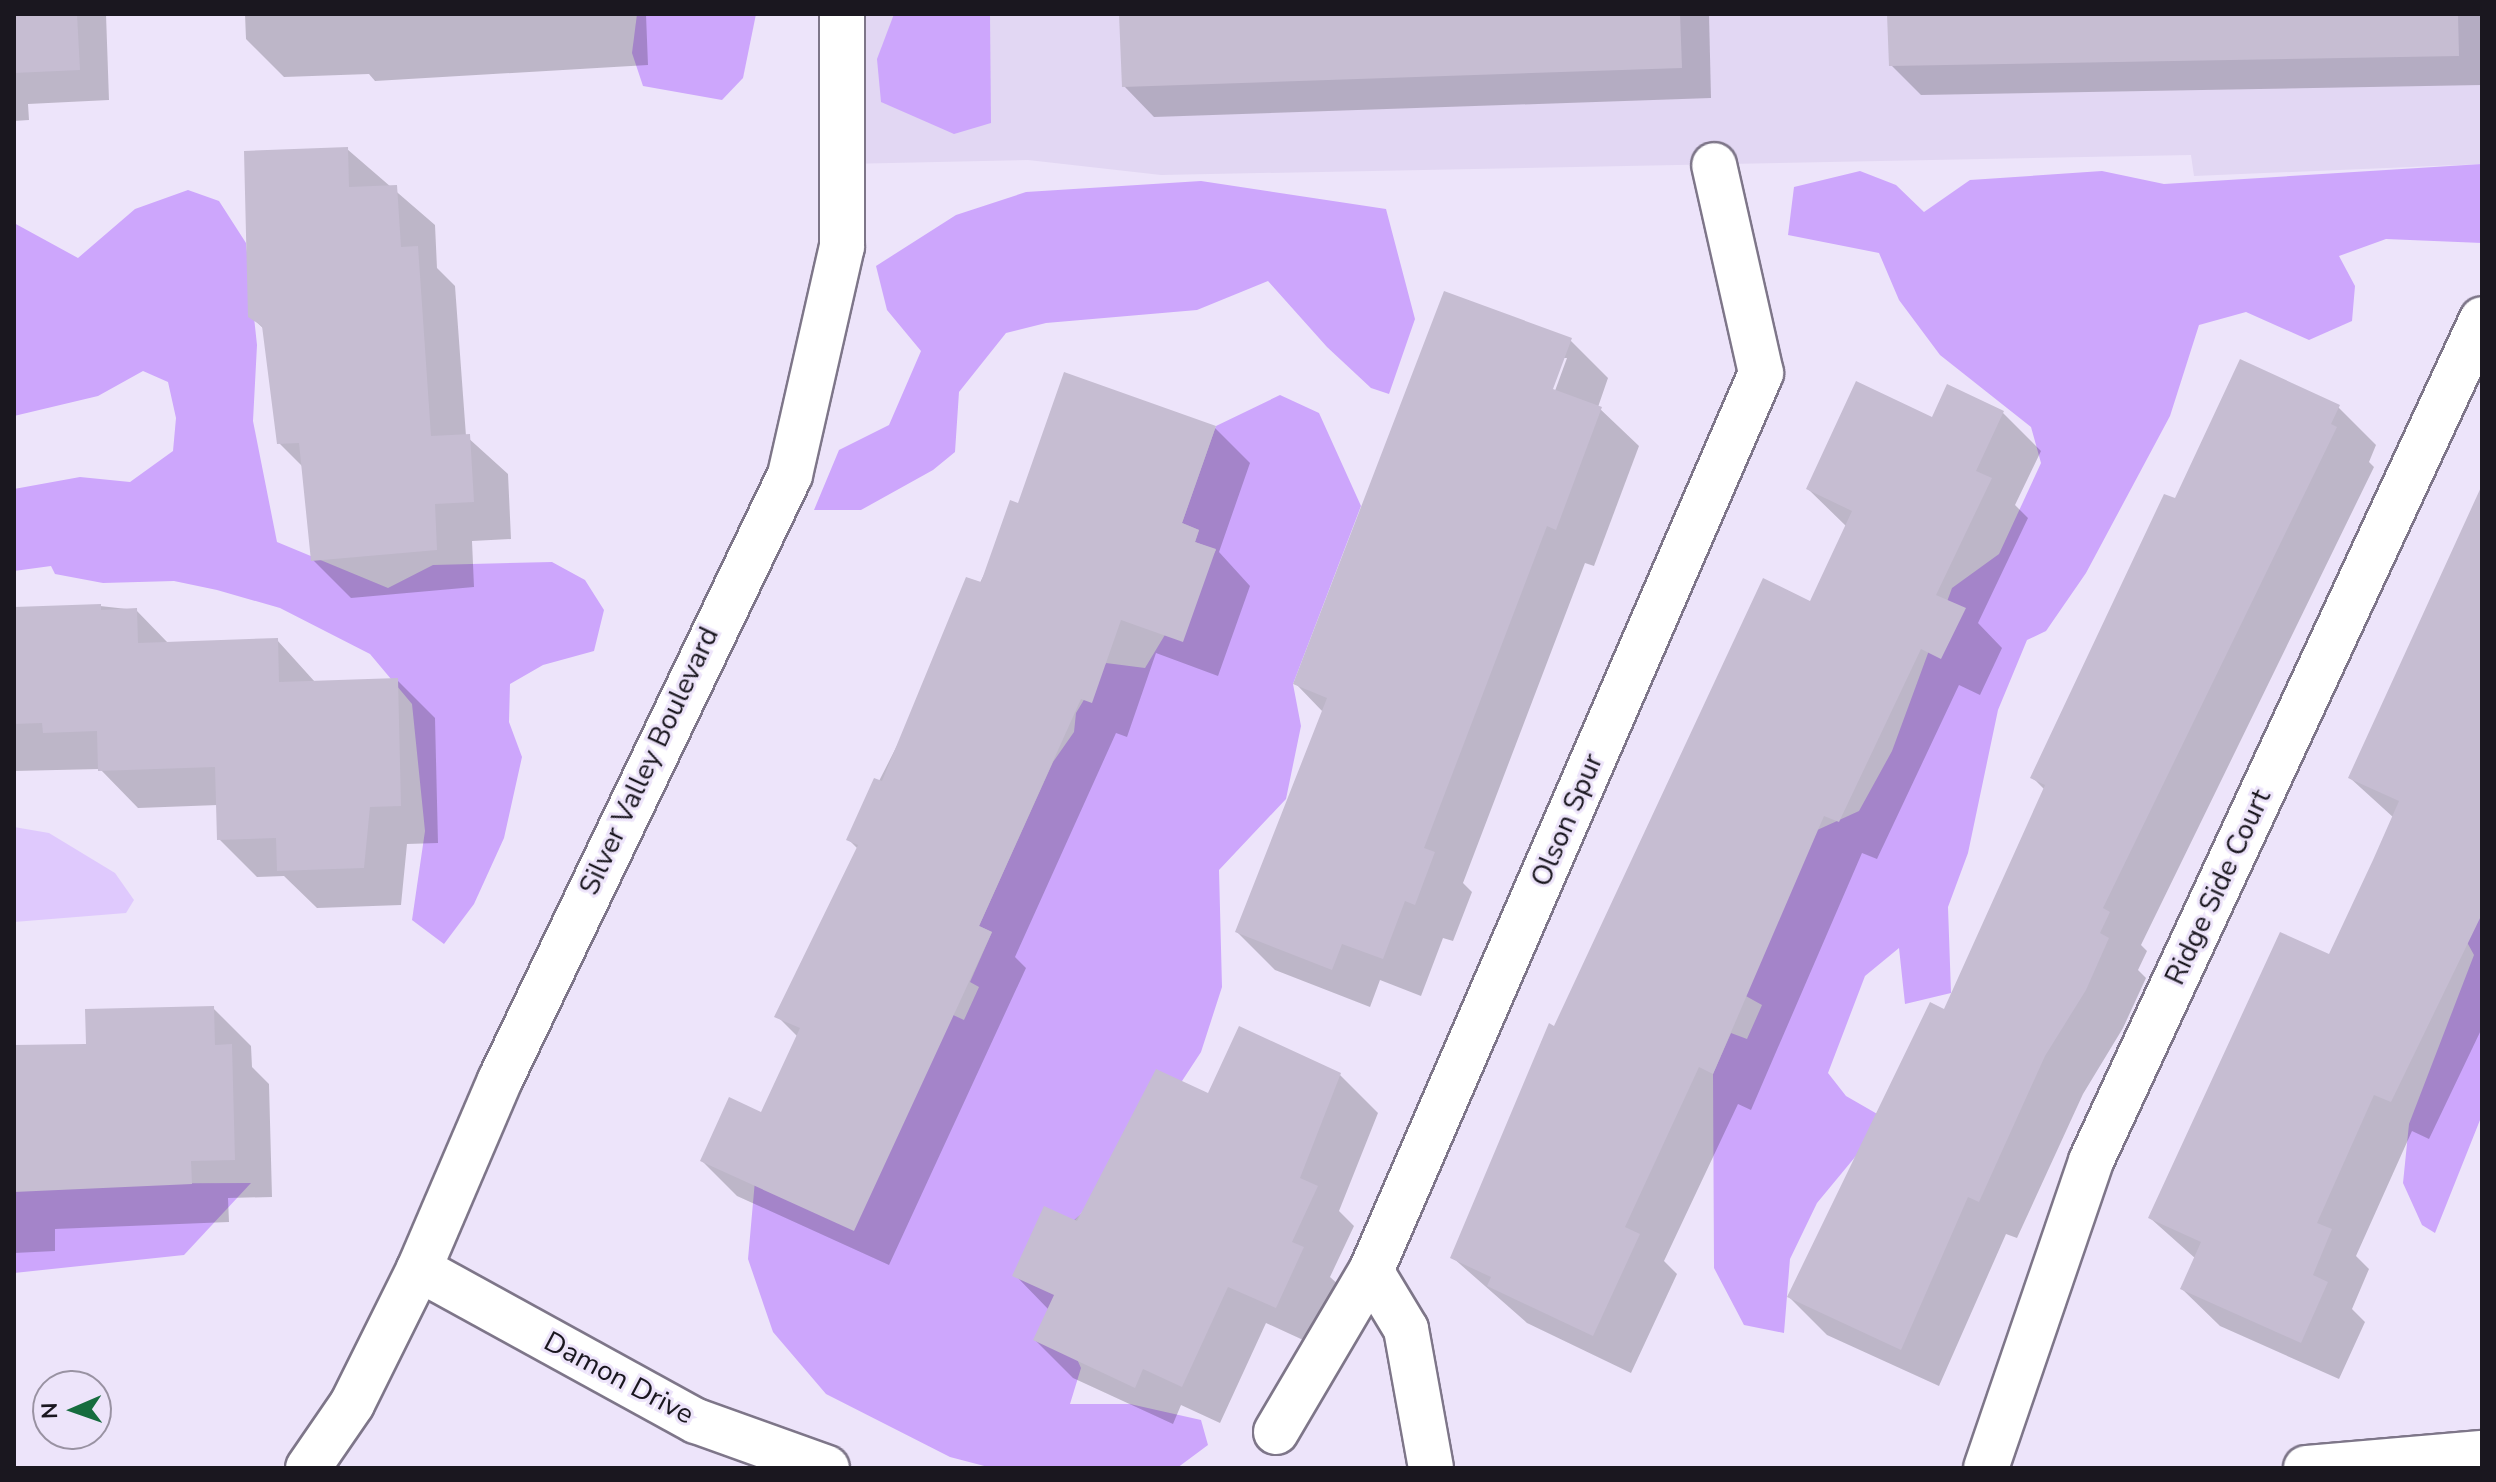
<!DOCTYPE html>
<html>
<head>
<meta charset="utf-8">
<style>
  body { margin:0 }
  #map { position:relative; width:2496px; height:1482px; overflow:hidden; background:#ede4fa; font-family:"Nunito Sans",sans-serif }
  div>[style] { position:absolute }
  [style*='--x'] { left:calc(var(--x)*1px); top:calc(var(--y)*1px); width:calc(var(--w)*1px); rotate:calc(var(--a)*1deg) }
  .built>* { inset:0; background:#e2d7f3 }
  .green>* { inset:0; background:#dfc9fd }
  .forest>* { inset:0; background:#cda6fc }
  .shadow>* { inset:0; background:#0003 }
  .building>* { inset:0; background:#c6bdd2 }
  .roads { filter:drop-shadow(2px 0 #7e7689) drop-shadow(-2px 0 #7e7689) drop-shadow(0 2px #7e7689) drop-shadow(0 -2px #7e7689) }
  .minor>* { height:44px; margin:-22px; padding:0 22px; transform-origin:22px; border-radius:22px; background:#fff }
  span { translate:-50% -50%; white-space:nowrap; text-align:center; line-height:1.15; -webkit-text-stroke:6px #ede4fa; paint-order:stroke }
  .street-label { font-size:28px; color:#1a171f }
  .frame { position:absolute; inset:0; border:16px solid #1a171f; pointer-events:none }
  .north { position:absolute; left:32px; top:1370px; width:80px; height:80px; box-sizing:border-box; background:#ede4fa; border:2px solid #9992a2; border-radius:50%; rotate:268deg; font-size:22px; font-weight:700; line-height:32px; text-align:center; color:#1a171f }
  .north::after { content:''; display:block; margin:auto; width:28px; height:36px; background:#166c3e; clip-path:polygon(50% 0,100% 100%,50% 72%,0 100%) }
</style>
</head>
<body>
<div id="map">
  <div class="built">
    <div style="clip-path:polygon(842px 14px,2482px 14px,2482px 164px,2194px 176px,2191px 155px,1161px 175px,1028px 160px,845px 164px)"></div>
  </div>
  <div class="green">
    <div style="clip-path:polygon(14px 827px,49px 833px,115px 873px,134px 900px,126px 913px,14px 922px)"></div>
  </div>
  <div class="forest">
    <div style="clip-path:polygon(637px 14px,756px 14px,743px 78px,722px 100px,643px 86px,632px 53px)"></div>
    <div style="clip-path:polygon(894px 14px,990px 14px,991px 123px,954px 134px,881px 102px,877px 59px)"></div>
    <div style="clip-path:polygon(2482px 164px,2482px 243px,2386px 239px,2339px 256px,2355px 286px,2352px 321px,2309px 340px,2246px 312px,2199px 325px,2170px 416px,2086px 573px,2046px 631px,2027px 640px,1998px 710px,1968px 853px,1948px 907px,1951px 993px,1905px 1004px,1899px 948px,1865px 976px,1828px 1073px,1846px 1096px,1879px 1115px,1865px 1145px,1817px 1203px,1790px 1259px,1784px 1333px,1744px 1325px,1714px 1268px,1713px 1074px,1731px 1033px,1747px 1039px,1762px 1005px,1744px 995px,1782px 846px,1859px 811px,1892px 751px,1952px 588px,1999px 554px,2041px 463px,2031px 427px,1940px 355px,1899px 300px,1879px 253px,1788px 235px,1794px 187px,1860px 171px,1896px 185px,1924px 212px,1970px 180px,2102px 171px,2164px 184px)"></div>
    <div style="clip-path:polygon(1201px 181px,1386px 209px,1415px 319px,1389px 394px,1371px 388px,1327px 347px,1268px 281px,1197px 310px,1046px 323px,1006px 333px,959px 392px,955px 452px,933px 470px,861px 510px,814px 510px,839px 450px,889px 425px,921px 351px,887px 310px,876px 266px,956px 215px,1026px 192px)"></div>
    <div style="clip-path:polygon(188px 190px,219px 201px,246px 243px,257px 345px,253px 421px,277px 542px,388px 588px,433px 565px,552px 562px,585px 580px,604px 610px,594px 651px,543px 665px,510px 684px,509px 722px,522px 757px,504px 838px,474px 904px,444px 944px,412px 920px,425px 831px,412px 704px,370px 654px,280px 608px,217px 590px,174px 581px,103px 583px,55px 574px,51px 566px,14px 571px,14px 489px,80px 477px,130px 482px,173px 451px,176px 418px,168px 382px,143px 371px,98px 396px,14px 416px,14px 223px,78px 258px,135px 209px)"></div>
    <div style="clip-path:polygon(1280px 395px,1319px 413px,1361px 506px,1293px 684px,1301px 726px,1286px 799px,1219px 870px,1222px 987px,1201px 1052px,1131px 1159px,1064px 1232px,1061px 1323px,1081px 1368px,1070px 1404px,1130px 1404px,1201px 1420px,1208px 1445px,1177px 1468px,992px 1468px,950px 1457px,826px 1394px,773px 1332px,748px 1259px,756px 1169px,951px 1014px,964px 1020px,979px 987px,970px 982px,992px 932px,979px 926px,1053px 762px,1074px 732px,1076px 713px,1106px 663px,1145px 668px,1216px 550px,1195px 542px,1199px 530px,1182px 523px,1216px 426px)"></div>
    <div style="clip-path:polygon(2482px 888px,2482px 1115px,2435px 1233px,2422px 1225px,2403px 1183px,2409px 1124px,2474px 955px,2450px 911px)"></div>
    <div style="clip-path:polygon(251px 1183px,184px 1255px,14px 1273px,14px 1184px)"></div>
  </div>
  <div class="shadow">
    <div style="clip-path:polygon(14px 14px,106px 14px,109px 100px,28px 104px,29px 120px,14px 121px)"></div>
    <div style="clip-path:polygon(245px 14px,646px 14px,648px 65px,375px 81px,369px 74px,284px 77px,246px 39px)"></div>
    <div style="clip-path:polygon(1121px 14px,1709px 14px,1711px 98px,1154px 117px,1124px 86px)"></div>
    <div style="clip-path:polygon(1889px 14px,2482px 14px,2482px 85px,1921px 95px,1891px 65px)"></div>
    <div style="clip-path:polygon(347px 149px,435px 225px,437px 268px,455px 286px,466px 436px,508px 474px,511px 539px,472px 541px,474px 587px,351px 598px,313px 560px,304px 468px,279px 443px,265px 330px,250px 316px)"></div>
    <div style="clip-path:polygon(evenodd,1570px 340px,1608px 378px,1598px 407px,1639px 446px,1594px 566px,1585px 563px,1463px 883px,1472px 892px,1453px 941px,1443px 938px,1421px 996px,1380px 980px,1370px 1007px,1275px 970px,1237px 932px,1323px 712px,1296px 684px,1570px 340px,1562px 358px,1567px 358px,1552px 399px,1548px 398px,1562px 358px)"></div>
    <div style="clip-path:polygon(2338px 407px,2376px 445px,2369px 462px,2374px 467px,2141px 945px,2147px 951px,2138px 970px,2146px 978px,2123px 1028px,2083px 1094px,2017px 1238px,2006px 1234px,1939px 1386px,1827px 1335px,1789px 1297px,1945px 1012px,2045px 790px,2032px 777px,2176px 501px)"></div>
    <div style="clip-path:polygon(2003px 413px,2041px 451px,2015px 505px,2028px 518px,1978px 623px,2002px 648px,1980px 695px,1959px 685px,1877px 859px,1862px 853px,1751px 1110px,1738px 1104px,1664px 1261px,1677px 1274px,1631px 1373px,1527px 1323px,1452px 1257px,1555px 1028px,1811px 604px,1847px 527px,1808px 489px,1933px 419px)"></div>
    <div style="clip-path:polygon(1215px 428px,1250px 463px,1219px 552px,1250px 586px,1218px 676px,1156px 653px,1127px 737px,1116px 733px,1015px 957px,1026px 968px,889px 1265px,737px 1196px,702px 1161px,762px 1114px,798px 1037px,777px 1016px,858px 849px,849px 840px,1019px 506px)"></div>
    <div style="clip-path:polygon(2482px 488px,2482px 1028px,2429px 1139px,2412px 1131px,2356px 1256px,2369px 1269px,2352px 1309px,2365px 1322px,2339px 1379px,2220px 1326px,2182px 1289px,2196px 1259px,2150px 1218px,2330px 957px,2394px 818px,2350px 778px)"></div>
    <div style="clip-path:polygon(100px 606px,136px 610px,169px 644px,277px 640px,315px 682px,397px 680px,435px 718px,438px 843px,407px 844px,401px 905px,317px 908px,284px 876px,257px 877px,219px 839px,218px 805px,138px 808px,100px 769px,14px 771px,14px 609px)"></div>
    <div style="clip-path:polygon(213px 1008px,251px 1046px,252px 1067px,269px 1084px,272px 1197px,228px 1198px,229px 1222px,55px 1229px,55px 1251px,14px 1253px,14px 1047px,88px 1046px)"></div>
    <div style="clip-path:polygon(1340px 1075px,1378px 1113px,1339px 1211px,1354px 1226px,1330px 1277px,1341px 1287px,1314px 1345px,1266px 1323px,1220px 1423px,1181px 1405px,1173px 1424px,1073px 1378px,1035px 1340px,1049px 1310px,1015px 1275px,1209px 1095px)"></div>
  </div>
  <div class="building">
    <div style="clip-path:polygon(14px 14px,77px 14px,80px 70px,14px 73px)"></div>
    <div style="clip-path:polygon(1119px 14px,1680px 14px,1682px 68px,1122px 87px)"></div>
    <div style="clip-path:polygon(1887px 14px,2458px 14px,2459px 56px,1889px 66px)"></div>
    <div style="clip-path:polygon(348px 147px,349px 187px,397px 185px,401px 247px,418px 246px,431px 436px,470px 434px,474px 502px,435px 504px,437px 550px,311px 561px,299px 443px,277px 444px,262px 326px,248px 317px,244px 151px)"></div>
    <div style="clip-path:polygon(1444px 291px,1572px 338px,1553px 389px,1602px 407px,1556px 530px,1547px 526px,1424px 848px,1435px 852px,1415px 905px,1405px 901px,1383px 959px,1342px 944px,1332px 970px,1235px 932px,1327px 698px,1293px 684px)"></div>
    <div style="clip-path:polygon(2240px 359px,2340px 405px,2331px 424px,2337px 427px,2103px 908px,2110px 912px,2100px 933px,2109px 938px,2086px 990px,2045px 1056px,1979px 1202px,1968px 1197px,1901px 1350px,1787px 1297px,1930px 1002px,1944px 1009px,2045px 785px,2030px 778px,2164px 494px,2175px 498px)"></div>
    <div style="clip-path:polygon(1064px 372px,1216px 426px,1182px 523px,1199px 530px,1195px 542px,1216px 549px,1183px 642px,1121px 620px,1092px 703px,1081px 699px,979px 926px,992px 932px,854px 1231px,700px 1161px,729px 1097px,761px 1112px,800px 1028px,774px 1017px,858px 845px,846px 840px,874px 778px,882px 781px,966px 577px,981px 582px,1010px 500px,1018px 503px)"></div>
    <div style="clip-path:polygon(1856px 381px,1932px 417px,1947px 384px,2004px 411px,1976px 471px,1992px 478px,1936px 595px,1966px 608px,1941px 659px,1921px 649px,1839px 822px,1824px 816px,1713px 1074px,1699px 1067px,1625px 1227px,1640px 1234px,1593px 1336px,1487px 1286px,1491px 1277px,1450px 1258px,1549px 1023px,1554px 1026px,1763px 578px,1810px 601px,1852px 511px,1806px 489px)"></div>
    <div style="clip-path:polygon(2482px 485px,2482px 914px,2391px 1102px,2374px 1095px,2317px 1223px,2332px 1229px,2313px 1275px,2328px 1282px,2301px 1343px,2180px 1289px,2201px 1242px,2148px 1218px,2280px 932px,2329px 954px,2373px 860px,2399px 801px,2348px 778px)"></div>
    <div style="clip-path:polygon(101px 604px,101px 610px,137px 608px,138px 643px,278px 638px,279px 682px,398px 678px,401px 806px,370px 807px,364px 868px,277px 871px,276px 838px,217px 840px,215px 767px,98px 771px,97px 731px,43px 733px,42px 723px,14px 724px,14px 607px)"></div>
    <div style="clip-path:polygon(214px 1006px,215px 1045px,232px 1044px,235px 1160px,191px 1161px,192px 1184px,14px 1192px,14px 1045px,86px 1044px,85px 1009px)"></div>
    <div style="clip-path:polygon(1239px 1026px,1341px 1073px,1300px 1178px,1318px 1186px,1292px 1242px,1304px 1247px,1276px 1308px,1228px 1287px,1182px 1387px,1143px 1369px,1135px 1388px,1033px 1340px,1054px 1295px,1012px 1276px,1044px 1206px,1077px 1221px,1156px 1069px,1208px 1093px)"></div>
  </div>
  <div class="roads">
    <div class="minor">
      <div style="--x:419;--y:1269;--w:316;--a:28.8"></div>
      <div style="--x:696;--y:1421;--w:139;--a:19.7"></div>
      <div style="--x:1276;--y:1432;--w:187;--a:-59.5"></div>
      <div style="--x:308;--y:1468;--w:78;--a:-55.5"></div>
      <div style="--x:352;--y:1404;--w:151;--a:-63.6"></div>
      <div style="--x:419;--y:1269;--w:206;--a:-66.8"></div>
      <div style="--x:500;--y:1080;--w:671;--a:-64.39"></div>
      <div style="--x:790;--y:475;--w:234;--a:-77.2"></div>
      <div style="--x:842;--y:247;--w:233;--a:-90"></div>
      <div style="--x:1431;--y:1468;--w:141;--a:-100.2"></div>
      <div style="--x:1406;--y:1329;--w:68;--a:-121.1"></div>
      <div style="--x:1371;--y:1271;--w:979;--a:-66.52"></div>
      <div style="--x:1761;--y:373;--w:213;--a:-102.7"></div>
      <div style="--x:1986;--y:1468;--w:324;--a:-71.1"></div>
      <div style="--x:2091;--y:1161;--w:928;--a:-65.09"></div>
      <div style="--x:2306;--y:1468;--w:177;--a:-4.9"></div>
    </div>
  </div>
  <div class="street-label">
    <span style="left:649px;top:761px;rotate:-65deg">Silver Valley Boulevard</span>
    <span style="left:1567px;top:820px;rotate:-67deg">Olson Spur</span>
    <span style="left:2218px;top:887px;rotate:-65deg">Ridge Side Court</span>
    <span style="left:619px;top:1378px;rotate:28deg">Damon Drive</span>
  </div>
  <div class="frame"></div>
  <div class="north">N</div>
</div>
</body>
</html>
